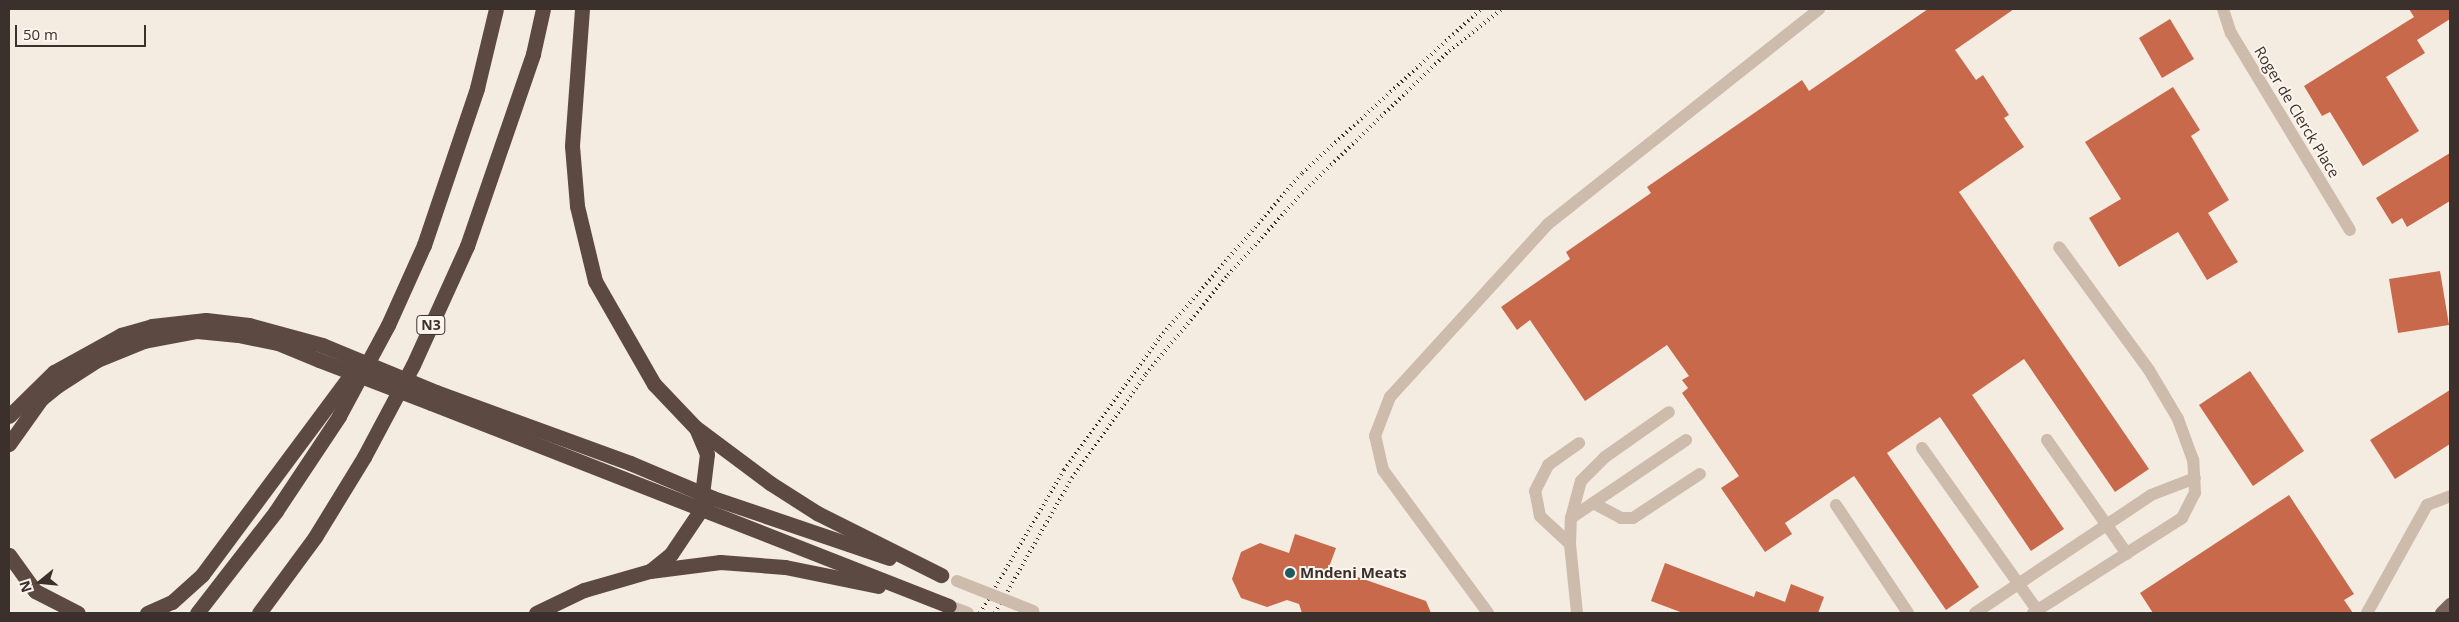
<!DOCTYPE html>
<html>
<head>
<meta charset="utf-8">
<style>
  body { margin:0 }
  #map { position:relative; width:2459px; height:622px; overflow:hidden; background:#f4ebe1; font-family:"Open Sans",sans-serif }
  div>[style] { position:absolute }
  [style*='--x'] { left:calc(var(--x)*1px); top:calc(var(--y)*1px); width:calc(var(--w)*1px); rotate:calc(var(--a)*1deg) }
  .building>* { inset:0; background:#c8694b }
  .minor>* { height:12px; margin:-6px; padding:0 6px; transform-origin:6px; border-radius:6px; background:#cdbbac }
  .major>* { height:12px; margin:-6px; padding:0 6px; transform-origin:6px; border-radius:6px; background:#7d675c }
  .highway>* { height:15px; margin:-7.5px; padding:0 7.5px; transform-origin:7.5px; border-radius:7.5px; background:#5c4a42 }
  .rail>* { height:4px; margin-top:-2px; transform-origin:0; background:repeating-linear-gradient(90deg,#3b302b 0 1px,transparent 0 5px) }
  .minor-bridge>* { height:12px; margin:-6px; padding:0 6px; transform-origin:6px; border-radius:6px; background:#cdbbac }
  .highway-bridge>* { height:15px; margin:-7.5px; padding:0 7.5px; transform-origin:7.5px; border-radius:7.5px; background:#5c4a42 }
  .dots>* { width:14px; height:14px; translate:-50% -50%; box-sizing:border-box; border:2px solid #fbf5ee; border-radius:50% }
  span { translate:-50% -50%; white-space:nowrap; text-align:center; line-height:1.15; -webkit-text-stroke:4px #fbf5ee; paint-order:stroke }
  .shield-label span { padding:1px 4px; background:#fbf5ee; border:1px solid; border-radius:4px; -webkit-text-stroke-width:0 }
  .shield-label { font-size:14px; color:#3b302b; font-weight:700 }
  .street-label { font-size:15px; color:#3b302b }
  .poi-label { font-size:15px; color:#3b302b; font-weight:700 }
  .left { translate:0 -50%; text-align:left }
  .frame { position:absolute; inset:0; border:10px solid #3b302b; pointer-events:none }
  .north { position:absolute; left:15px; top:557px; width:50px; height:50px; -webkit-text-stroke:4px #fbf5ee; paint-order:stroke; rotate:253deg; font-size:14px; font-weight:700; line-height:20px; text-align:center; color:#3b302b }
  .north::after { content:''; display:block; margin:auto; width:18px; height:22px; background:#3b302b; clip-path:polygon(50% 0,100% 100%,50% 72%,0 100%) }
  .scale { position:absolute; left:15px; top:25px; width:131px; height:22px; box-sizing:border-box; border:2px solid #3b302b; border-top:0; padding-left:6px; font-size:15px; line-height:18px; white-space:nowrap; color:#3b302b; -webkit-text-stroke:4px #fbf5ee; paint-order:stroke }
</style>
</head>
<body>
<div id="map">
  <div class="building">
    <div style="clip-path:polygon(1928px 9px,2014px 9px,1955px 50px,1976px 80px,1983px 75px,2009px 115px,2004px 118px,2024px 147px,1959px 192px,2149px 469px,2115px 492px,2024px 359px,1972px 395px,2064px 529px,2031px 551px,1940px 417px,1887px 453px,1979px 587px,1946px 610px,1854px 476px,1785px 523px,1792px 534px,1765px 552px,1721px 488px,1739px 476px,1682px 393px,1688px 388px,1682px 380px,1689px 376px,1667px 345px,1585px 401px,1530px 320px,1517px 330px,1501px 307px,1570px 259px,1566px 252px,1651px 193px,1647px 187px,1802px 80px,1809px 91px)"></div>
    <div style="clip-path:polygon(2409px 9px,2450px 9px,2450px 19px,2417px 40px,2425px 53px,2386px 77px,2419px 131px,2363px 166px,2330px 112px,2322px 116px,2304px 86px,2414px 17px)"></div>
    <div style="clip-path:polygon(2170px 19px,2194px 59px,2162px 78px,2139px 38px)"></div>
    <div style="clip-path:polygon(2173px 87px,2200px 130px,2191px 136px,2229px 200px,2208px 213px,2238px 262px,2207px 280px,2178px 232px,2119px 267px,2089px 218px,2121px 199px,2085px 142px)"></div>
    <div style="clip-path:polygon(2450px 153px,2450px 201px,2407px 227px,2402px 218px,2392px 224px,2376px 198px)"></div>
    <div style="clip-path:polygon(2440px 271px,2449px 325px,2398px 333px,2389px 279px)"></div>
    <div style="clip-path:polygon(2250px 371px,2304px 451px,2253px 486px,2199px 405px)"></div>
    <div style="clip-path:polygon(2450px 390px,2450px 444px,2395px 479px,2370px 440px)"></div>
    <div style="clip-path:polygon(2289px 495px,2354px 594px,2344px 600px,2353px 613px,2153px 613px,2140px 593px)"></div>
    <div style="clip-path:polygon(1295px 534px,1336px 548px,1329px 567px,1426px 601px,1431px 613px,1302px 613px,1299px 604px,1287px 600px,1267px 607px,1241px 598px,1232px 579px,1241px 552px,1260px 543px,1289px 553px)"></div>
    <div style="clip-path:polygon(1665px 563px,1754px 597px,1756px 591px,1785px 602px,1791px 584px,1824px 597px,1818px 613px,1683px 613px,1651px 601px)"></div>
  </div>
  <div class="minor">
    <div style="--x:2223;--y:9;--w:25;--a:72"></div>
    <div style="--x:2231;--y:33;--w:230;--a:58.9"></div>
    <div style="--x:2047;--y:440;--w:139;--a:54.9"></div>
    <div style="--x:1922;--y:448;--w:199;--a:54.6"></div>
    <div style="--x:1593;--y:503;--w:32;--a:28"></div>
    <div style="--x:1621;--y:518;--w:12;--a:0"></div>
    <div style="--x:1633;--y:518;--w:80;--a:-33.3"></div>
    <div style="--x:1836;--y:505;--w:130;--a:56.3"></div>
    <div style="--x:1571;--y:518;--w:139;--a:-34.1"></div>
    <div style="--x:1570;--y:544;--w:41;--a:-137"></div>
    <div style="--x:1540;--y:516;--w:25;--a:-101"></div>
    <div style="--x:1535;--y:491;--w:29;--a:-63"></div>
    <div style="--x:1548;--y:465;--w:38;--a:-35"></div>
    <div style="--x:949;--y:606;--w:20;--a:20"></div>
    <div style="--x:1488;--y:613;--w:177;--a:-126.3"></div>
    <div style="--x:1383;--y:470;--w:35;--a:-103"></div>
    <div style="--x:1375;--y:436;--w:42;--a:-69"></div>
    <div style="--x:1390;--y:397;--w:234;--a:-47.6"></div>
    <div style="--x:1548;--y:224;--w:346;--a:-38.4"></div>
    <div style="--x:1577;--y:613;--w:69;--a:-95.8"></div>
    <div style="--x:1570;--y:544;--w:26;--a:-88"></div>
    <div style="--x:1571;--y:518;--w:38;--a:-75"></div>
    <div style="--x:1581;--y:481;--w:34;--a:-45"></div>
    <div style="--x:1605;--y:457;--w:78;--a:-35.1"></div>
    <div style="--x:1975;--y:613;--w:212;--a:-33.8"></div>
    <div style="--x:2151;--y:495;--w:47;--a:-21.1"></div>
    <div style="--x:2033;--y:613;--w:177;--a:-32.5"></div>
    <div style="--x:2182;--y:518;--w:28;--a:-63"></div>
    <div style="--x:2195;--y:493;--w:33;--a:-93"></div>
    <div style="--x:2193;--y:460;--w:44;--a:-110.1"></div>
    <div style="--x:2178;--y:419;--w:57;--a:-120.6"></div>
    <div style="--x:2149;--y:370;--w:152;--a:-126.2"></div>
    <div style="--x:2367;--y:613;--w:124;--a:-60.9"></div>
    <div style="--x:2427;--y:505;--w:25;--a:-21"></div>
  </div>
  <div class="major">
    <div style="--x:2441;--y:613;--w:13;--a:-45"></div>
  </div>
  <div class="highway">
    <div style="--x:582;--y:9;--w:137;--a:94.2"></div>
    <div style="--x:572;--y:146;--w:60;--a:85.2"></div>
    <div style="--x:577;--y:206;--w:77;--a:76.5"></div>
    <div style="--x:595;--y:281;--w:119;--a:60.2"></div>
    <div style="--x:654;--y:384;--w:59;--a:46.4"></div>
    <div style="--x:695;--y:427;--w:94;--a:36.7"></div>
    <div style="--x:770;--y:483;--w:56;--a:32.6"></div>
    <div style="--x:817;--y:513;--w:139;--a:26.6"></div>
    <div style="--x:436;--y:392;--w:207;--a:20.1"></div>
    <div style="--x:630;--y:463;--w:90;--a:22.9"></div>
    <div style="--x:713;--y:498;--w:186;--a:18.8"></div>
    <div style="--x:431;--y:403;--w:556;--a:21.4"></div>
    <div style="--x:9;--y:416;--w:63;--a:-44.4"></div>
    <div style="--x:54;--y:372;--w:77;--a:-28.9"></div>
    <div style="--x:121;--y:335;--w:32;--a:-16"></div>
    <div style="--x:152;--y:326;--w:54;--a:-6.3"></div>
    <div style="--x:206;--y:320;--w:43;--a:6.6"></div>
    <div style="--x:249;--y:325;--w:76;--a:15.3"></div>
    <div style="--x:9;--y:444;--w:55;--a:-54.6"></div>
    <div style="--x:41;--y:399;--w:21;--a:-39"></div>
    <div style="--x:57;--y:386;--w:48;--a:-33"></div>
    <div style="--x:97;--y:360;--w:51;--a:-22"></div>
    <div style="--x:144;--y:341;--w:54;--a:-10.7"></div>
    <div style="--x:197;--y:331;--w:41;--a:5.6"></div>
    <div style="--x:238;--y:335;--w:41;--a:11.3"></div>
    <div style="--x:278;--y:343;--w:44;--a:22.5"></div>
    <div style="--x:9;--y:555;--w:44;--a:54.2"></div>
    <div style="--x:35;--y:591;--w:48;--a:27.1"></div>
    <div style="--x:650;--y:571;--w:27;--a:-39"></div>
    <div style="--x:671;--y:554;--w:52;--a:-56"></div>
    <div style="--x:700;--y:511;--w:57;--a:-83"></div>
    <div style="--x:707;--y:454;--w:28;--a:-113"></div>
    <div style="--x:147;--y:613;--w:27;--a:-24"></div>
    <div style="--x:172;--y:602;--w:40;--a:-42"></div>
    <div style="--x:202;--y:575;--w:258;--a:-53.4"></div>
    <div style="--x:197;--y:613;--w:129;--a:-52.2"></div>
    <div style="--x:276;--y:511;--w:114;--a:-56.4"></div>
    <div style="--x:339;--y:416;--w:103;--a:-61.7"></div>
    <div style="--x:388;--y:325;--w:88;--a:-65.8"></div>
    <div style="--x:424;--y:245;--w:166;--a:-71.3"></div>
    <div style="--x:477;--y:88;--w:81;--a:-76.5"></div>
    <div style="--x:259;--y:613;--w:94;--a:-53.6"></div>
    <div style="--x:315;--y:537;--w:94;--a:-58.5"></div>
    <div style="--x:364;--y:457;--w:104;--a:-62"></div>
    <div style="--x:413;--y:365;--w:131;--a:-65.6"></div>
    <div style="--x:467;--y:246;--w:203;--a:-71"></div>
    <div style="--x:533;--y:54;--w:46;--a:-77.5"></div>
    <div style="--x:536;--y:613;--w:53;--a:-25.6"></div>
    <div style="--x:584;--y:590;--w:69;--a:-16.1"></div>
    <div style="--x:650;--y:571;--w:71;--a:-7.3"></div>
    <div style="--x:720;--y:562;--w:65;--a:4.4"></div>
    <div style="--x:785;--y:567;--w:95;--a:11.5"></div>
  </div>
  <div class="rail">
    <div style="--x:980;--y:613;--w:166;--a:-59.6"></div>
    <div style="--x:1064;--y:470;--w:164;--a:-54.2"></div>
    <div style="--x:1160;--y:337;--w:217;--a:-49.1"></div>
    <div style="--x:1302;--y:173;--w:243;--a:-42.5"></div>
    <div style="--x:995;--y:613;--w:155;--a:-60.3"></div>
    <div style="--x:1072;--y:478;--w:128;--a:-54.6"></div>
    <div style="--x:1146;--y:374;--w:129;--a:-50.4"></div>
    <div style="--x:1228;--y:275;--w:110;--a:-47.9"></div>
    <div style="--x:1302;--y:193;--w:204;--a:-44"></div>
    <div style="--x:1449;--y:51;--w:68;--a:-38.4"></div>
  </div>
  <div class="minor-bridge">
    <div style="--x:957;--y:581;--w:82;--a:21.5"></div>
  </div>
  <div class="highway-bridge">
    <div style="--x:322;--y:345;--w:123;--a:22.4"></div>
    <div style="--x:319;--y:360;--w:120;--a:21"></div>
  </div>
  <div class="dots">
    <div style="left:1290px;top:573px;background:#1f5a5e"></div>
  </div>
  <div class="shield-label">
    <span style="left:431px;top:325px">N3</span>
  </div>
  <div class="street-label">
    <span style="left:2297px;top:112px;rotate:59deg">Roger de Clerck Place</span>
  </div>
  <div class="poi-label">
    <span class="left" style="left:1300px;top:573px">Mndeni Meats</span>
  </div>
  <div class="frame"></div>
  <div class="north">N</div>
  <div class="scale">50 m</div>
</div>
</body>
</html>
